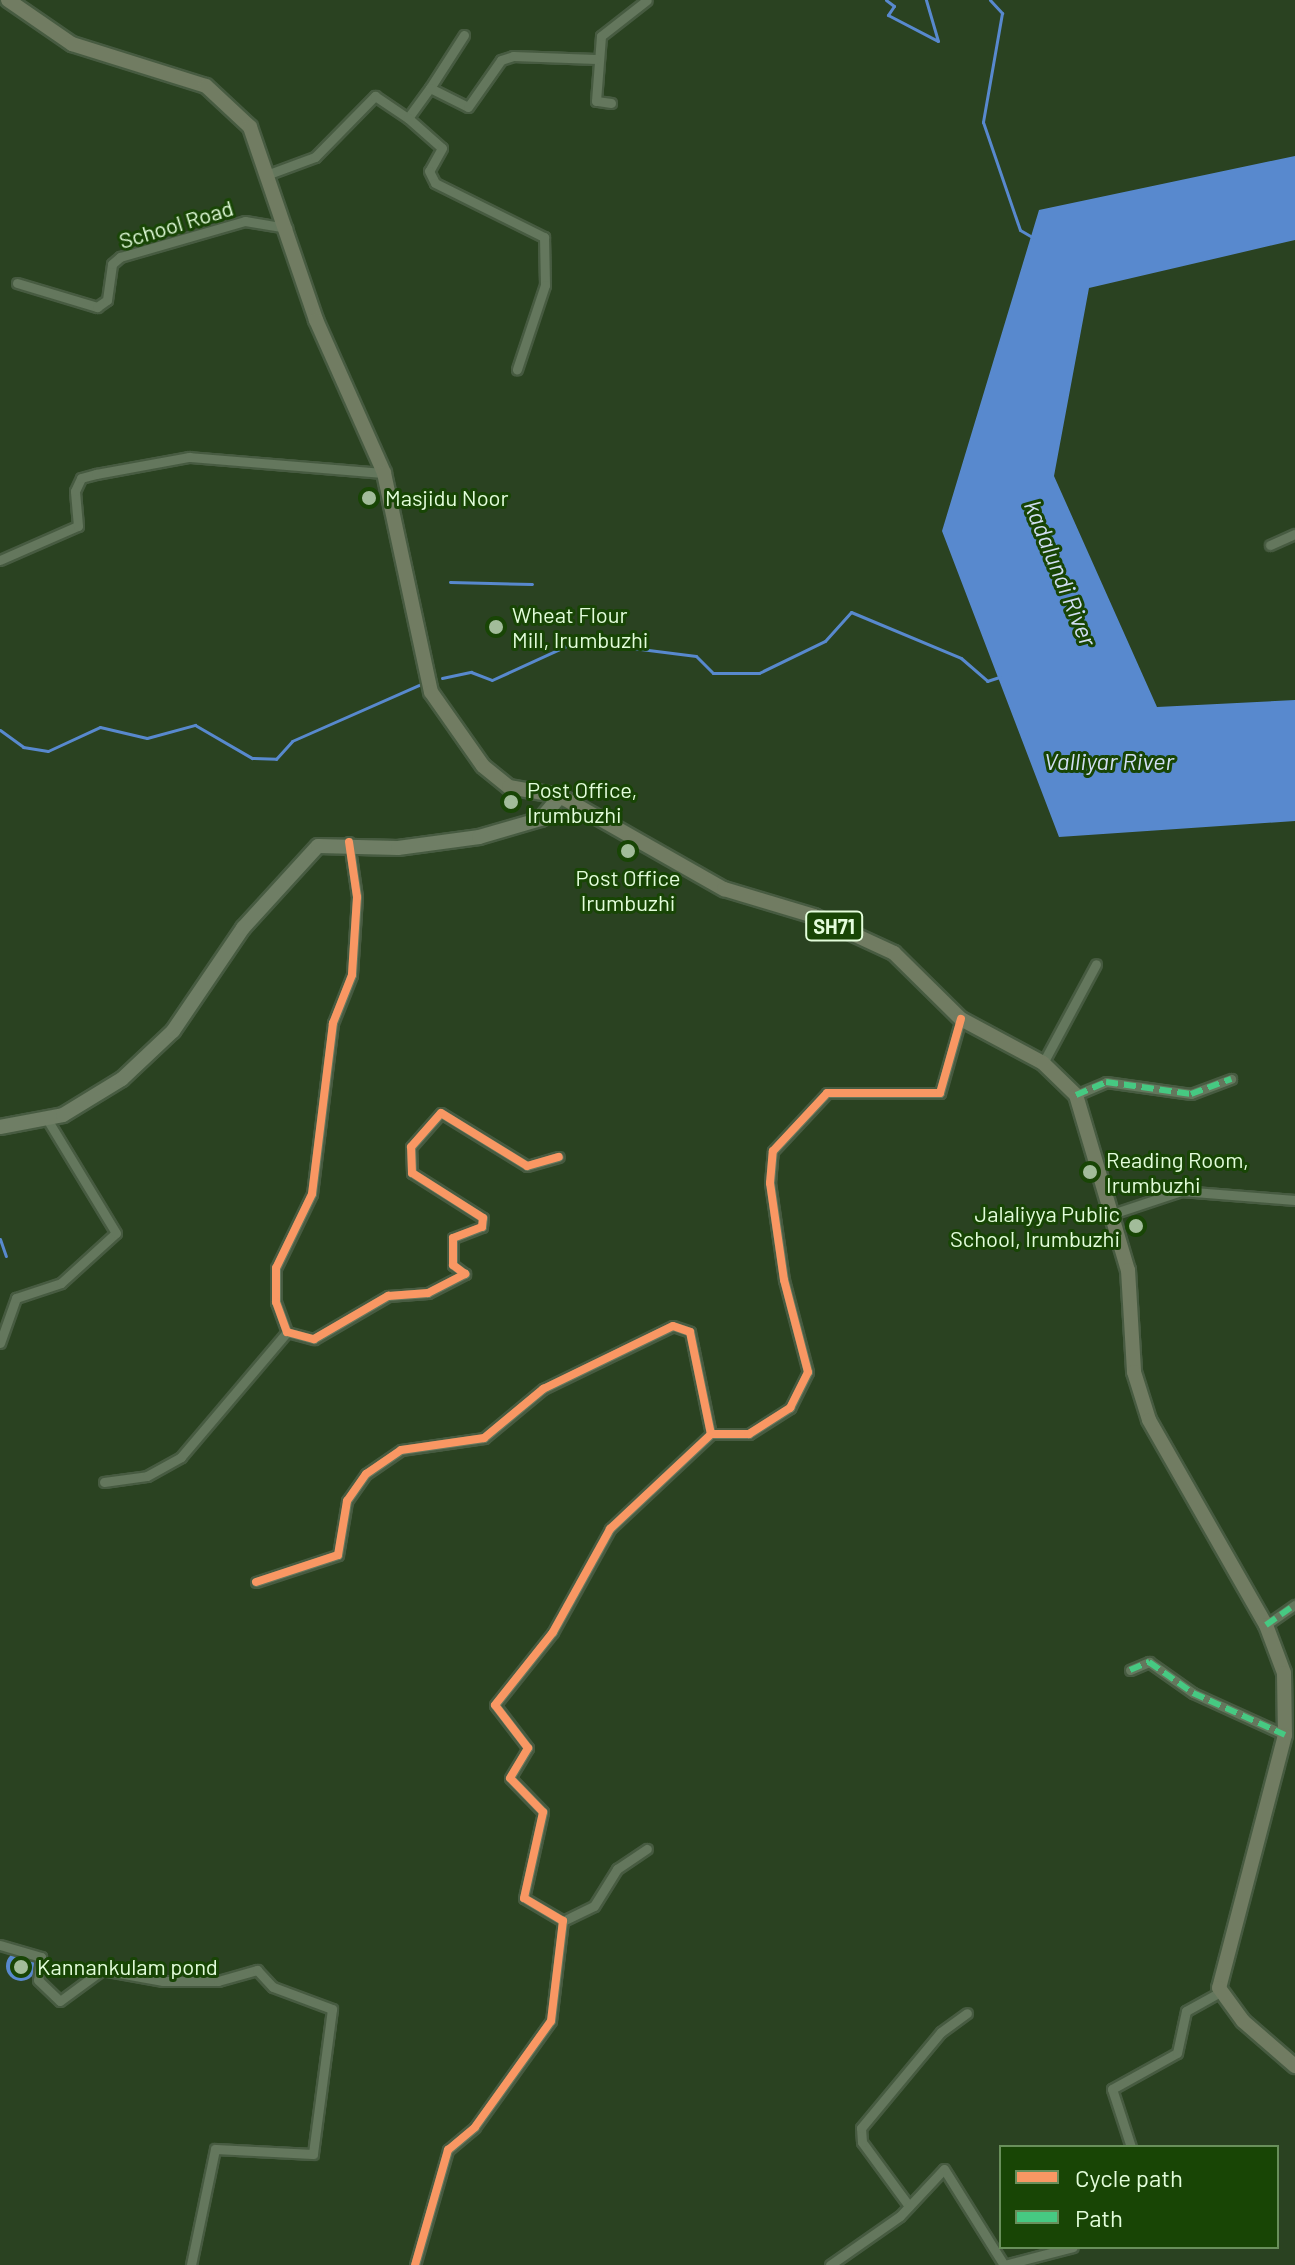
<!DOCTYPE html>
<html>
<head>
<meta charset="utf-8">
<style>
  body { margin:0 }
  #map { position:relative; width:1295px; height:2265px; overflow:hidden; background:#2a4221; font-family:Barlow,sans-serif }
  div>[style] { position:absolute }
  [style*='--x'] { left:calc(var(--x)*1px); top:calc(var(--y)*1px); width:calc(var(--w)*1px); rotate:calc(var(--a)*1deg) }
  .water>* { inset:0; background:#5889ce }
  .round { border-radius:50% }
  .stream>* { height:3px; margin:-1.5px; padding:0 1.5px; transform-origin:1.5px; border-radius:1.5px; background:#5889ce }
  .roads { filter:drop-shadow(2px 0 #475b41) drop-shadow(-2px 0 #475b41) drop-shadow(0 2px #475b41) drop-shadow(0 -2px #475b41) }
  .street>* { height:9px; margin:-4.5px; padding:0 4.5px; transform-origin:4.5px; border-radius:4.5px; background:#64775d }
  .secondary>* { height:14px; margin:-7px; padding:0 7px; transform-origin:7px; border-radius:7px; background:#6f7e65 }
  .primary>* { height:14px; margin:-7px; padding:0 7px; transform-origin:7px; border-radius:7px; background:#717c62 }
  .quiet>* { height:6px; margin-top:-3px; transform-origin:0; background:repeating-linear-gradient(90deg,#46c982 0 12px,transparent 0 18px) }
  .cycleway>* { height:8px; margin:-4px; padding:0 4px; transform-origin:4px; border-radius:4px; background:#f99763 }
  .dots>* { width:22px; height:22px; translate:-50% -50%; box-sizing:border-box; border:4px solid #184505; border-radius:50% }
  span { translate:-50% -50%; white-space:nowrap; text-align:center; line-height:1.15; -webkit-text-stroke:6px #184505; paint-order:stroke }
  .shield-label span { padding:2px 6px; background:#184505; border:2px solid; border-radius:6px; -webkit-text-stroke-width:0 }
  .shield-label { font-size:20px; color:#e3fddb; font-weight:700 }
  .street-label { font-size:22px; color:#e3fddb }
  .poi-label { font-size:22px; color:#e3fddb }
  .left { translate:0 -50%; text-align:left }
  .right { translate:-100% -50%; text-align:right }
  .water-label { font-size:24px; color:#d1def3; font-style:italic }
  .legend { position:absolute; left:999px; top:2145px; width:280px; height:104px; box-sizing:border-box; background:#184505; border:2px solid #698f5b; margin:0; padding:10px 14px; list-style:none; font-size:24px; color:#e3fddb }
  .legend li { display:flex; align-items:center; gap:16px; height:40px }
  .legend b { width:40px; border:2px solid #698f5b }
</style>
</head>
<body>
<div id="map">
  <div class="water">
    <div style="clip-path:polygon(1295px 156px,1295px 240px,1089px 288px,1054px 476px,1157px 707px,1295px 700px,1295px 821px,1059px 837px,942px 531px,1039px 210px)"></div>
    <div class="round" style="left:6px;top:1951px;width:30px;height:30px"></div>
  </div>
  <div class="stream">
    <div style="--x:886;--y:0;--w:10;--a:37"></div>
    <div style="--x:894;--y:6;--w:11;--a:124"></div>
    <div style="--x:888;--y:15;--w:56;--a:27.5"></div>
    <div style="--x:938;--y:41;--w:43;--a:-106.3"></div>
    <div style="--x:990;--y:0;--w:18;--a:47"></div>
    <div style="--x:1002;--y:13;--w:111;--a:99.9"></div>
    <div style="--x:983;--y:122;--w:114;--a:71.1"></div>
    <div style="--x:1020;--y:230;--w:14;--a:30"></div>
    <div style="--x:450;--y:582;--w:82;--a:1.4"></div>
    <div style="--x:442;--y:678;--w:30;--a:-12"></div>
    <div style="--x:471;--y:672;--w:22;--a:21"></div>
    <div style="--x:492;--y:680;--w:94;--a:-24.6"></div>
    <div style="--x:577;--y:641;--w:120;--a:7.2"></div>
    <div style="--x:696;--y:656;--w:24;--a:45"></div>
    <div style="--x:713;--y:673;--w:46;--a:0"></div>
    <div style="--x:759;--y:673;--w:73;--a:-25.9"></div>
    <div style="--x:825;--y:641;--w:39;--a:-48"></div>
    <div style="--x:851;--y:612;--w:119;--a:22.7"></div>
    <div style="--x:961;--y:658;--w:35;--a:41"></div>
    <div style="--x:987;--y:681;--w:13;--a:-18"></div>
    <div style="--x:0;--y:730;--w:29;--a:36"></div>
    <div style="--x:23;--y:747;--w:25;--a:9"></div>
    <div style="--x:48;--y:751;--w:57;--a:-24.8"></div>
    <div style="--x:100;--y:727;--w:48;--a:13.2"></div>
    <div style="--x:147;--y:738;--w:50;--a:-15.2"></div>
    <div style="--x:195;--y:725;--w:66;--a:30.1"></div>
    <div style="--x:252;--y:758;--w:24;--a:2"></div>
    <div style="--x:276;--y:759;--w:24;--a:-48"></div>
    <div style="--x:292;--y:741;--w:139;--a:-23.8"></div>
    <div style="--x:0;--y:1239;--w:18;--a:71"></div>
  </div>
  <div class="roads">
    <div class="street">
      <div style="--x:430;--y:88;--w:63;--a:-57.3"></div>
      <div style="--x:611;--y:103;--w:15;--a:-172"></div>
      <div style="--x:596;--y:101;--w:65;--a:-85.6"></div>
      <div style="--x:601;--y:36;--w:58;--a:-38"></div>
      <div style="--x:408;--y:118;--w:37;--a:-54"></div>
      <div style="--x:430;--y:88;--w:42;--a:26.6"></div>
      <div style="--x:468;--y:107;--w:57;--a:-54.9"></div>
      <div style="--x:501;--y:60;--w:13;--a:-18"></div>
      <div style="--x:513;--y:56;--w:83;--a:2.1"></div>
      <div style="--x:269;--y:174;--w:49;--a:-20.3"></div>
      <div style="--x:315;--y:157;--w:86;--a:-45.5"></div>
      <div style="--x:375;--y:96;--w:40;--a:34"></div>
      <div style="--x:408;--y:118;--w:45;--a:41.4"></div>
      <div style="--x:442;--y:148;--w:26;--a:119"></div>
      <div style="--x:429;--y:171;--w:13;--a:63"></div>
      <div style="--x:435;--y:183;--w:122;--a:26.4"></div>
      <div style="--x:544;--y:237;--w:48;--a:88.8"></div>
      <div style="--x:545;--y:285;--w:89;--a:108.4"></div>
      <div style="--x:17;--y:283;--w:84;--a:16.7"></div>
      <div style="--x:97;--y:307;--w:12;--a:-35"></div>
      <div style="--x:107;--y:300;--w:36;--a:-82"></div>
      <div style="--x:112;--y:264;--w:11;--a:-41"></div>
      <div style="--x:120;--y:257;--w:130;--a:-16.1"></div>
      <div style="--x:245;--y:221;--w:43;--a:9.5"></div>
      <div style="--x:1270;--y:545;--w:27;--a:-24"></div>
      <div style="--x:0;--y:560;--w:85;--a:-23.6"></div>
      <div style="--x:78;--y:526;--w:35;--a:-95"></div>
      <div style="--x:75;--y:491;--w:14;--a:-65"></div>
      <div style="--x:81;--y:478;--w:16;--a:-15"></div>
      <div style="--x:96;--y:474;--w:95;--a:-10.4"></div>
      <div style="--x:189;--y:457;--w:196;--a:4.7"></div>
      <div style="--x:349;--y:842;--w:56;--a:81.7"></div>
      <div style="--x:357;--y:897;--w:78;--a:93.7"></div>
      <div style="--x:352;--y:975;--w:52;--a:111.6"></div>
      <div style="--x:333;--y:1023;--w:172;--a:97"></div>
      <div style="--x:312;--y:1194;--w:82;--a:115.9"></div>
      <div style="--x:276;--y:1268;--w:34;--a:90"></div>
      <div style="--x:276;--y:1302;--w:32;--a:70"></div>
      <div style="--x:287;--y:1332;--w:28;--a:15"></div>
      <div style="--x:314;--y:1339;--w:86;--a:-30.2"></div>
      <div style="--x:388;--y:1296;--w:40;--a:-4.3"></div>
      <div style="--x:428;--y:1293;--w:42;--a:-27.2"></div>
      <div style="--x:465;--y:1274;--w:15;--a:-143"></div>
      <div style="--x:453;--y:1265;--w:27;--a:-90"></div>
      <div style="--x:453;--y:1238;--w:31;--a:-21"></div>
      <div style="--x:482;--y:1227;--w:9;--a:-84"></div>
      <div style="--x:483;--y:1218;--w:84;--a:-147.6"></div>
      <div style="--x:412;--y:1173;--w:26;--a:-92"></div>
      <div style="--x:411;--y:1147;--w:45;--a:-48.6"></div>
      <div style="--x:441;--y:1113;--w:101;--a:31.6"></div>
      <div style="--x:527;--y:1166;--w:33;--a:-16"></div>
      <div style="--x:1043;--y:1063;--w:112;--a:-61.8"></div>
      <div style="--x:1076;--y:1095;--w:33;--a:-23"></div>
      <div style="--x:1106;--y:1082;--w:86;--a:8"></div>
      <div style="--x:1191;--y:1094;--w:43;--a:-20.6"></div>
      <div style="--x:1112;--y:1214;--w:73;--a:-18.4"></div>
      <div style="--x:1181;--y:1191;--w:114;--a:4.5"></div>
      <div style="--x:0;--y:1343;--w:48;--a:-70.4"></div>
      <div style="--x:16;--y:1298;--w:47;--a:-18.4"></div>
      <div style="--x:61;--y:1283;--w:74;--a:-42.3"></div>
      <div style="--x:116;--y:1233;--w:133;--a:-121.2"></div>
      <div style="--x:104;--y:1482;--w:43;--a:-7.9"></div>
      <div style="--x:147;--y:1476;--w:39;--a:-29"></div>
      <div style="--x:181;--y:1457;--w:164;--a:-49.7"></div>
      <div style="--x:256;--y:1582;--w:86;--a:-18.2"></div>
      <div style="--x:338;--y:1555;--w:55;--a:-80.5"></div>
      <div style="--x:347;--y:1501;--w:33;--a:-55"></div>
      <div style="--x:366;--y:1474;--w:42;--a:-34.4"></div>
      <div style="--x:401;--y:1450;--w:84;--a:-8.2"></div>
      <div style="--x:484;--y:1438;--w:77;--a:-39.7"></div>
      <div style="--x:543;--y:1389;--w:144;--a:-25.9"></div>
      <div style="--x:673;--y:1326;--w:18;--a:19"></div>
      <div style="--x:690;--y:1332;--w:104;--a:78.4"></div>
      <div style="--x:711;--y:1434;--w:38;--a:0"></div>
      <div style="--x:749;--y:1434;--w:49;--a:-32.4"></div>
      <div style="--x:790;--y:1408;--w:40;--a:-63.4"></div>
      <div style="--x:808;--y:1372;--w:95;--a:-104.6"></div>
      <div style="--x:784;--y:1280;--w:98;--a:-98.2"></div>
      <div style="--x:770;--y:1183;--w:32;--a:-85"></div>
      <div style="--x:773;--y:1151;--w:79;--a:-47"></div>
      <div style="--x:827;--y:1093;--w:113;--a:0"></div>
      <div style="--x:940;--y:1093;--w:77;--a:-74.2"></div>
      <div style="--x:1266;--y:1625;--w:35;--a:-35"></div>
      <div style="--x:1130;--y:1670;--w:21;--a:-23"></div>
      <div style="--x:1149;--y:1662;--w:54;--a:35.2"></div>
      <div style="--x:1193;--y:1693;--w:101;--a:24.5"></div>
      <div style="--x:563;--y:1921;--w:34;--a:-26"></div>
      <div style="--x:594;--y:1906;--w:44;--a:-58.1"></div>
      <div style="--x:617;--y:1869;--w:36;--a:-34"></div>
      <div style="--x:0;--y:1945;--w:43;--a:16.3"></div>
      <div style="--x:41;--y:1957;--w:23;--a:97"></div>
      <div style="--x:38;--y:1980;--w:30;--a:44"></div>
      <div style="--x:60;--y:2001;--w:52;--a:-36.4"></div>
      <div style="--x:102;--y:1970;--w:62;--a:10.2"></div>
      <div style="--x:163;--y:1981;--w:55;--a:0"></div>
      <div style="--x:218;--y:1981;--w:41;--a:-15.8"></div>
      <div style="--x:257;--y:1970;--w:23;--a:47"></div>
      <div style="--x:273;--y:1987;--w:63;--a:20.4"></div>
      <div style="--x:332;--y:2009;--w:146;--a:97.5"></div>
      <div style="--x:313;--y:2154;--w:98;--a:-177.1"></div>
      <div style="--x:215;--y:2149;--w:118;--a:101.7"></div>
      <div style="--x:1131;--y:2147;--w:61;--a:-108.1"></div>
      <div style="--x:1112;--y:2089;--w:74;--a:-29"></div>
      <div style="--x:1177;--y:2053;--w:43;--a:-77.9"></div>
      <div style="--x:1186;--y:2011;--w:41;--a:-29.1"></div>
      <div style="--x:909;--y:2206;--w:79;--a:-126.3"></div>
      <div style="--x:862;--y:2142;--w:14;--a:-94"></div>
      <div style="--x:861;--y:2128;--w:125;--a:-50.2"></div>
      <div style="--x:941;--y:2032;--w:32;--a:-36"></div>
      <div style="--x:415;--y:2265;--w:120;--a:-74"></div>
      <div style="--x:448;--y:2150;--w:35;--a:-40"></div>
      <div style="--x:475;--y:2127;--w:130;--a:-54.4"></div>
      <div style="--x:551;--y:2021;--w:101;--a:-83.2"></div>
      <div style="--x:563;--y:1921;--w:45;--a:-149.5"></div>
      <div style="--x:524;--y:1898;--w:88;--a:-77.5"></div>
      <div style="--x:543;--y:1812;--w:47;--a:-134.1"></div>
      <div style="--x:510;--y:1778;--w:35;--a:-59"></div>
      <div style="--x:528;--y:1748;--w:54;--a:-127.5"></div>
      <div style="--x:495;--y:1705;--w:93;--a:-51.5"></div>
      <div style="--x:553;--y:1632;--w:118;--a:-61"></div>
      <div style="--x:610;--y:1529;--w:139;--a:-43.2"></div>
      <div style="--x:830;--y:2265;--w:85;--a:-35"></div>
      <div style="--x:900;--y:2216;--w:64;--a:-46.9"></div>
      <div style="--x:944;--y:2169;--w:113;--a:58"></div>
      <div style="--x:1004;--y:2265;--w:71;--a:-14.6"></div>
    </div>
    <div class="secondary">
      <div style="--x:0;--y:1127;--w:64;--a:-10.8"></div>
      <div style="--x:63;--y:1115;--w:69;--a:-31.4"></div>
      <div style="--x:122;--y:1079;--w:70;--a:-43.3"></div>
      <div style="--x:173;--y:1031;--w:125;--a:-55.8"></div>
      <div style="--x:243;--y:928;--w:111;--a:-47.6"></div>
      <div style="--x:318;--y:846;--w:80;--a:1.4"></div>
      <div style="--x:398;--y:848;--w:82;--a:-7.7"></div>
      <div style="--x:479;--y:837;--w:65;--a:-16.2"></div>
      <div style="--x:541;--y:819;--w:30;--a:-50"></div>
    </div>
    <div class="primary">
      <div style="--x:8;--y:0;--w:78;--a:34.5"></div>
      <div style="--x:72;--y:44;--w:140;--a:17.4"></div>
      <div style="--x:206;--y:86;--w:60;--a:43"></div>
      <div style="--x:250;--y:127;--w:204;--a:71.1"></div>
      <div style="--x:316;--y:320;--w:167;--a:66"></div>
      <div style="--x:384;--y:473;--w:224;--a:77.9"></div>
      <div style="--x:431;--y:692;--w:90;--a:54.9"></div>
      <div style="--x:483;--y:766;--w:33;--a:39"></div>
      <div style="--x:509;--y:787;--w:52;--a:10"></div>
      <div style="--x:560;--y:796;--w:189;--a:29.6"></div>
      <div style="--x:724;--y:889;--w:94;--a:16.7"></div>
      <div style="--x:814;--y:916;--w:88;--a:24.8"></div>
      <div style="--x:894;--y:953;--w:94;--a:44.6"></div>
      <div style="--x:961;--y:1019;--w:93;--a:28.2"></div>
      <div style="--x:1043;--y:1063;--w:46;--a:44.1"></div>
      <div style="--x:1076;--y:1095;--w:183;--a:73.5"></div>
      <div style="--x:1128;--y:1270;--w:102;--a:86.6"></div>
      <div style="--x:1134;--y:1372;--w:50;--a:72.6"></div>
      <div style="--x:1149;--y:1420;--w:236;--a:60.3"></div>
      <div style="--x:1266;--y:1625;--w:51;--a:69.4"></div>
      <div style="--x:1284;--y:1673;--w:62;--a:89.1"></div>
      <div style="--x:1285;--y:1735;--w:261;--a:104.6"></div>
      <div style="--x:1219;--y:1988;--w:41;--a:54"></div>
      <div style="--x:1243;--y:2021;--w:69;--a:40.9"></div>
    </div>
  </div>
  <div class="quiet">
    <div style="--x:1076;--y:1095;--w:33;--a:-23"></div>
    <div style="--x:1106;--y:1082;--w:86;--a:8"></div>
    <div style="--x:1191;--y:1094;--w:43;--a:-20.6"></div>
    <div style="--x:1266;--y:1625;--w:35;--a:-35"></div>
    <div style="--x:1130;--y:1670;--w:21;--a:-23"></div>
    <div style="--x:1149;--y:1662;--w:54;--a:35.2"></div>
    <div style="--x:1193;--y:1693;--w:101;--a:24.5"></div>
  </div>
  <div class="cycleway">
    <div style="--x:349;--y:842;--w:56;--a:81.7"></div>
    <div style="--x:357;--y:897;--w:78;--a:93.7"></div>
    <div style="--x:352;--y:975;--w:52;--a:111.6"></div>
    <div style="--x:333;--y:1023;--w:172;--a:97"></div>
    <div style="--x:312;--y:1194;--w:82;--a:115.9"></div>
    <div style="--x:276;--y:1268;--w:34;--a:90"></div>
    <div style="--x:276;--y:1302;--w:32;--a:70"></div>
    <div style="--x:287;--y:1332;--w:28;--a:15"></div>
    <div style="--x:314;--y:1339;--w:86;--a:-30.2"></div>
    <div style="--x:388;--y:1296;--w:40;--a:-4.3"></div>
    <div style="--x:428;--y:1293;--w:42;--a:-27.2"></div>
    <div style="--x:465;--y:1274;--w:15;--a:-143"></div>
    <div style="--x:453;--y:1265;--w:27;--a:-90"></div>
    <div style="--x:453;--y:1238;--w:31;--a:-21"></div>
    <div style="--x:482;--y:1227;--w:9;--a:-84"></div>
    <div style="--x:483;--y:1218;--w:84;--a:-147.6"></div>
    <div style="--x:412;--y:1173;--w:26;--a:-92"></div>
    <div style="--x:411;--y:1147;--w:45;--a:-48.6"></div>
    <div style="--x:441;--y:1113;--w:101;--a:31.6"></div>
    <div style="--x:527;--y:1166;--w:33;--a:-16"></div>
    <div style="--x:256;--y:1582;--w:86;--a:-18.2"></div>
    <div style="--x:338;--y:1555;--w:55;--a:-80.5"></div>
    <div style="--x:347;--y:1501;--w:33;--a:-55"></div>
    <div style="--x:366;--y:1474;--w:42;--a:-34.4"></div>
    <div style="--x:401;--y:1450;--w:84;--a:-8.2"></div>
    <div style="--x:484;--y:1438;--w:77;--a:-39.7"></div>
    <div style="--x:543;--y:1389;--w:144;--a:-25.9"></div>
    <div style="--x:673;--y:1326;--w:18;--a:19"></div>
    <div style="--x:690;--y:1332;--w:104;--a:78.4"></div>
    <div style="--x:711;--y:1434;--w:38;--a:0"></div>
    <div style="--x:749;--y:1434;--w:49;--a:-32.4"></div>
    <div style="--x:790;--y:1408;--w:40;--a:-63.4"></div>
    <div style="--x:808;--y:1372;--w:95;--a:-104.6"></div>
    <div style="--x:784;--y:1280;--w:98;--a:-98.2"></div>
    <div style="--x:770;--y:1183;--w:32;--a:-85"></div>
    <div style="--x:773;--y:1151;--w:79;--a:-47"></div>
    <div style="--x:827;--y:1093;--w:113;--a:0"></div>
    <div style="--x:940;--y:1093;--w:77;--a:-74.2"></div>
    <div style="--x:415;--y:2265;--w:120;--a:-74"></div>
    <div style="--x:448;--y:2150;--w:35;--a:-40"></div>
    <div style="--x:475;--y:2127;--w:130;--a:-54.4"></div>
    <div style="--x:551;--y:2021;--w:101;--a:-83.2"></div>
    <div style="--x:563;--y:1921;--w:45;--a:-149.5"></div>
    <div style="--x:524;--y:1898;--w:88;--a:-77.5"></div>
    <div style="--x:543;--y:1812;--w:47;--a:-134.1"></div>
    <div style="--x:510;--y:1778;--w:35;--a:-59"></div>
    <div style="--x:528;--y:1748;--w:54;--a:-127.5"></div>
    <div style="--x:495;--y:1705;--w:93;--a:-51.5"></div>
    <div style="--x:553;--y:1632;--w:118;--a:-61"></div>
    <div style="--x:610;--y:1529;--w:139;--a:-43.2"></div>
  </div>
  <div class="dots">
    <div style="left:369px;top:498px;background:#a2bc9a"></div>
    <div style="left:496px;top:627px;background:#a2bc9a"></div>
    <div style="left:511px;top:802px;background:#a2bc9a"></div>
    <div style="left:628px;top:851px;background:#a2bc9a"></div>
    <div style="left:1090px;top:1172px;background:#a2bc9a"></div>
    <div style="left:1136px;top:1226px;background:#a2bc9a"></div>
    <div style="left:21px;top:1967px;background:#a2bc9a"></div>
  </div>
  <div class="shield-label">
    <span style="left:834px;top:926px">SH71</span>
  </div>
  <div class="street-label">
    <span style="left:176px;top:224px;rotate:-17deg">School Road</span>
  </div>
  <div class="poi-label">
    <span class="left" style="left:385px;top:498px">Masjidu Noor</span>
    <span class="left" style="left:512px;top:627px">Wheat Flour<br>Mill, Irumbuzhi</span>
    <span class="left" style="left:527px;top:802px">Post Office,<br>Irumbuzhi</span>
    <span style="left:628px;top:890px">Post Office<br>Irumbuzhi</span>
    <span class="left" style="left:1106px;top:1172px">Reading Room,<br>Irumbuzhi</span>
    <span class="right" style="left:1120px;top:1226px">Jalaliyya Public<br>School, Irumbuzhi</span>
    <span class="left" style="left:37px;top:1967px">Kannankulam pond</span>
  </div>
  <div class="water-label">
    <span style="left:1061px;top:573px;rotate:68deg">kadalundi River</span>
    <span style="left:1109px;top:761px">Valliyar River</span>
  </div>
  <ul class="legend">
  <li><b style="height:10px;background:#f99763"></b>Cycle path</li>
  <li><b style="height:10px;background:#46c982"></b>Path</li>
  </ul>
</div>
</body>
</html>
